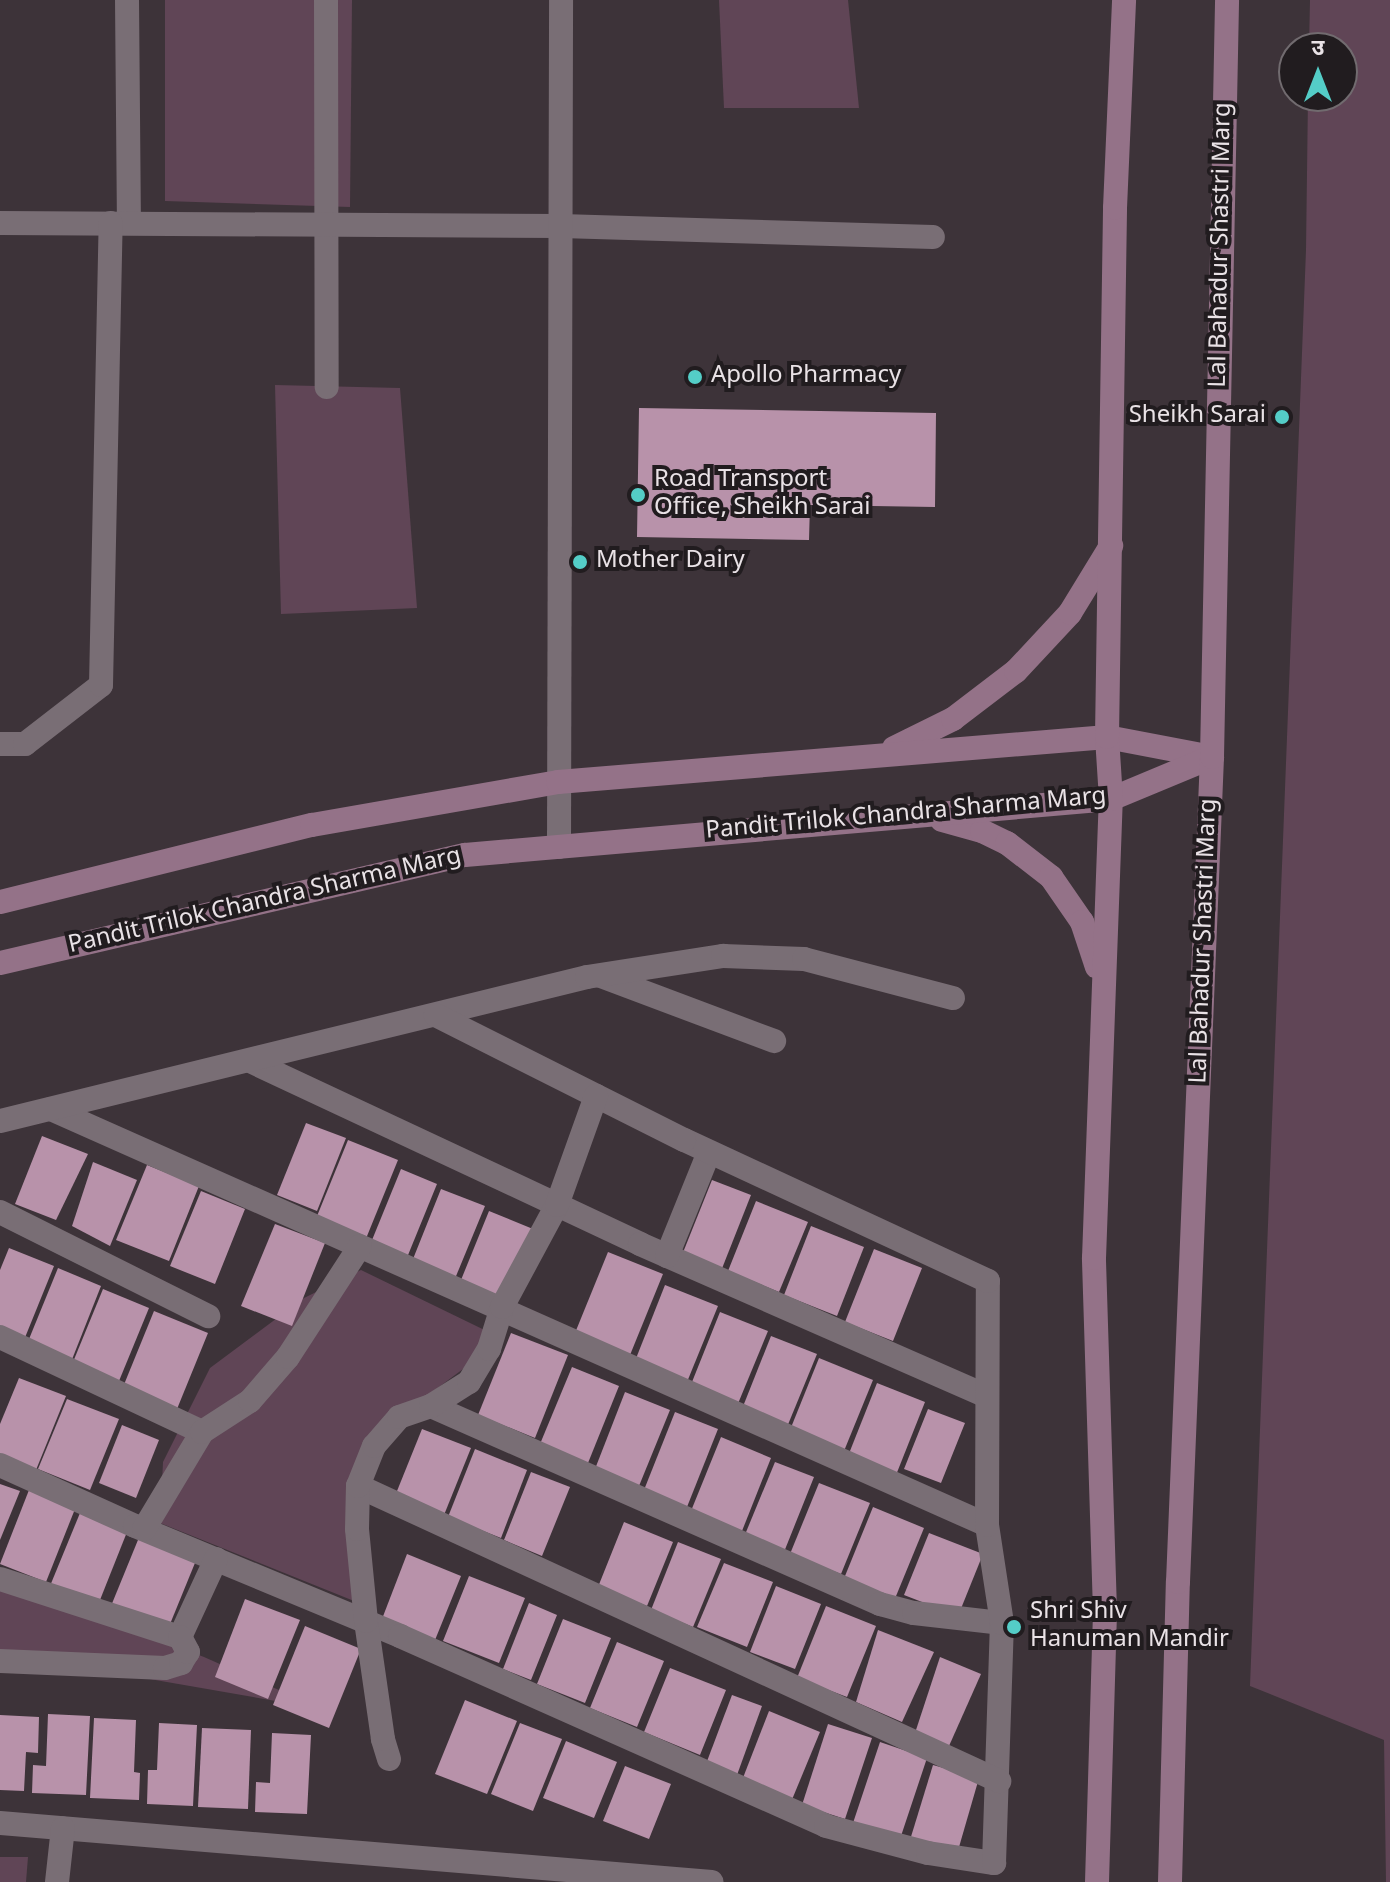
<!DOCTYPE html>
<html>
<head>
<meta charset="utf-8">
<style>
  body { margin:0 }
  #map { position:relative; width:1390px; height:1882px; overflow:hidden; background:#3d3339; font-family:Georgia,"Noto Sans Devanagari",serif }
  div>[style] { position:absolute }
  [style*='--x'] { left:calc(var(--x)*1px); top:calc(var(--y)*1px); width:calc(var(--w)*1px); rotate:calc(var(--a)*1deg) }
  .green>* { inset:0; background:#604556 }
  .building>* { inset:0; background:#b892aa }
  .street>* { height:24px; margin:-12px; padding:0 12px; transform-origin:12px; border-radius:12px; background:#796e75 }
  .secondary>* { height:24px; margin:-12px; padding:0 12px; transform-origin:12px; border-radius:12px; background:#947288 }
  .dots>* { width:22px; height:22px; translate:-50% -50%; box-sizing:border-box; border:4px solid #211c1f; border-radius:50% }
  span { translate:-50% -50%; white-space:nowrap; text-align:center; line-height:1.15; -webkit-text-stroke:8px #211c1f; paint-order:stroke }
  .street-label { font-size:24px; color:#e9e2e6 }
  .poi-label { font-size:24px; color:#e9e2e6 }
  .left { translate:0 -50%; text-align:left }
  .right { translate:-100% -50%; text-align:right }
  .north { position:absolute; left:1278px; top:32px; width:80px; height:80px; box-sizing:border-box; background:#211c1f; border:2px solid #716b6f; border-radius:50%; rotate:0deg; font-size:22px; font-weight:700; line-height:32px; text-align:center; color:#e9e2e6 }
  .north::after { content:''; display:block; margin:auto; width:28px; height:36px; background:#54cdc7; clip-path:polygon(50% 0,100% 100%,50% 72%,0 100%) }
</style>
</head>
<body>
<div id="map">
  <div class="green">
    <div style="clip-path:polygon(165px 0,352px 0,350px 207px,165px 201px)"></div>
    <div style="clip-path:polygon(719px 0,848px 0,859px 108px,724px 108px)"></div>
    <div style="clip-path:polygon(1310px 0,1390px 0,1390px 1882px,1386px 1882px,1384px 1740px,1250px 1686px,1306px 250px,1308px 96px,1342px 96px,1342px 48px,1309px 48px)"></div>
    <div style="clip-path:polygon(275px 385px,400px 388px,417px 608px,281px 614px)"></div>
    <div style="clip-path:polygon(361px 1270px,503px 1339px,427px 1396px,374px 1446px,359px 1603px,160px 1523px,163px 1462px,210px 1368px,304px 1298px)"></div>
    <div style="clip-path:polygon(0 1580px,204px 1657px,322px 1709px,0 1653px)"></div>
    <div style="clip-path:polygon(0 1857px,28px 1857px,26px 1882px,0 1882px)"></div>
  </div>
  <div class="building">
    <div style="clip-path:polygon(639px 408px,936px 413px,935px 507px,810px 505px,809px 540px,637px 537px)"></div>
    <div style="clip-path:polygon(306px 1123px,346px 1138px,317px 1211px,277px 1195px)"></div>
    <div style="clip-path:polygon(42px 1136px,88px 1154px,56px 1220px,15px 1204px)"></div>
    <div style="clip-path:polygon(348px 1140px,398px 1160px,365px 1241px,315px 1221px)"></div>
    <div style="clip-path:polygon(93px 1162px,137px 1180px,110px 1246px,72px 1226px)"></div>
    <div style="clip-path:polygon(147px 1165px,199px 1186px,169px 1261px,116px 1240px)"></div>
    <div style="clip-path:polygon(401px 1169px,437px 1184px,406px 1260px,370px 1245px)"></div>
    <div style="clip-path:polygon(712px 1180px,751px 1195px,721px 1271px,682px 1255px)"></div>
    <div style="clip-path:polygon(441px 1189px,485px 1206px,454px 1281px,411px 1264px)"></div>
    <div style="clip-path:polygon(201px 1191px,245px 1209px,215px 1284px,170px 1266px)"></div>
    <div style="clip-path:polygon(756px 1201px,808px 1222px,779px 1292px,728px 1271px)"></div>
    <div style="clip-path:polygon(489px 1211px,533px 1229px,505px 1298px,461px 1280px)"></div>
    <div style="clip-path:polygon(275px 1224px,325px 1243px,292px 1326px,241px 1306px)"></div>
    <div style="clip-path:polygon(811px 1226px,864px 1247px,837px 1316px,784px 1295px)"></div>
    <div style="clip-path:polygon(9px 1248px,54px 1266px,24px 1340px,0 1331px,0 1270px)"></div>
    <div style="clip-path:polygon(874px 1249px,922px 1268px,893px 1341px,845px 1322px)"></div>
    <div style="clip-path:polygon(608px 1252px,663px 1274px,630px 1355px,575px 1333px)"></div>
    <div style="clip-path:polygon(58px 1268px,101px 1286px,71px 1362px,27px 1344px)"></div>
    <div style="clip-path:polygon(665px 1285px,718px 1306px,687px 1382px,635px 1361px)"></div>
    <div style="clip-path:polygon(103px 1289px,149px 1308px,119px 1381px,73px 1362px)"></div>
    <div style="clip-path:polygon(154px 1311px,208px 1333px,177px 1409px,123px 1387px)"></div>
    <div style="clip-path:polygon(720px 1312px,768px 1331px,737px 1406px,690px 1387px)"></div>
    <div style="clip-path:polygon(511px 1333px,568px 1355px,535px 1438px,478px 1415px)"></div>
    <div style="clip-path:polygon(771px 1336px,817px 1354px,787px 1427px,742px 1409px)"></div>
    <div style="clip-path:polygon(819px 1358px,873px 1380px,844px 1451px,790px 1430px)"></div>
    <div style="clip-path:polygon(572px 1367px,619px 1386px,588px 1463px,540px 1444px)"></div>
    <div style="clip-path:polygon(19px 1378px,66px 1396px,36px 1470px,0 1456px,0 1424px)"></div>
    <div style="clip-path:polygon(877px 1383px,925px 1402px,896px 1475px,848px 1456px)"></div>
    <div style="clip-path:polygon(625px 1392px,670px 1410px,639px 1486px,595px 1469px)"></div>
    <div style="clip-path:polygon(67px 1399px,119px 1419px,90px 1490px,38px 1469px)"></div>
    <div style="clip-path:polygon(928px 1409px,965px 1423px,941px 1483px,904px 1469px)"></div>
    <div style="clip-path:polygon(675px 1412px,718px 1429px,687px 1507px,644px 1490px)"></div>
    <div style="clip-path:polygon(122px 1425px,159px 1440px,136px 1498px,99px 1483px)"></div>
    <div style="clip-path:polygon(422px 1429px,471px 1448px,444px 1515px,395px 1496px)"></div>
    <div style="clip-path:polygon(721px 1437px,771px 1458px,742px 1531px,691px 1511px)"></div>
    <div style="clip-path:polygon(475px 1449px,527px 1470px,501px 1538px,448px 1517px)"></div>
    <div style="clip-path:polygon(775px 1462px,814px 1477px,784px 1552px,744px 1537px)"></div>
    <div style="clip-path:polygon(531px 1472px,570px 1487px,542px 1556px,504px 1540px)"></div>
    <div style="clip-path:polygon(819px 1483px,870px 1503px,841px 1574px,790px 1554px)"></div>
    <div style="clip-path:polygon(0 1484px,20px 1491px,0 1540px)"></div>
    <div style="clip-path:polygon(29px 1490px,75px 1509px,46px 1582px,0 1564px)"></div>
    <div style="clip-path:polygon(873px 1507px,924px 1528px,894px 1601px,843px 1581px)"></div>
    <div style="clip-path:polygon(80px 1513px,127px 1532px,98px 1605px,50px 1586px)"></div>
    <div style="clip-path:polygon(624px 1522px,673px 1542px,647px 1606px,598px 1587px)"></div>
    <div style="clip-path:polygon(929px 1533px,983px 1554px,958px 1616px,904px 1595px)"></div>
    <div style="clip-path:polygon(140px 1535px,197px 1558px,168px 1629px,111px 1606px)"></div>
    <div style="clip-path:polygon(678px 1542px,721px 1559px,693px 1627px,651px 1610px)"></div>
    <div style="clip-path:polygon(407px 1554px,461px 1576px,435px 1640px,382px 1619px)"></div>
    <div style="clip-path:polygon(724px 1563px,773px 1582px,747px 1647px,697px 1627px)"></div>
    <div style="clip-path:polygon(469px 1576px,525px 1598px,499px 1663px,443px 1641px)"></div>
    <div style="clip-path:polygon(776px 1586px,821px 1604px,795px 1669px,750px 1652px)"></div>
    <div style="clip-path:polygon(245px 1599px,300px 1620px,268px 1699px,215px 1677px)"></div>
    <div style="clip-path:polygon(529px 1603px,557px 1615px,531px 1680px,503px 1669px)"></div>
    <div style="clip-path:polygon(826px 1606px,876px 1626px,847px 1697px,797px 1678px)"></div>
    <div style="clip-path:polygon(563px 1619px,611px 1638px,585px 1703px,537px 1684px)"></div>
    <div style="clip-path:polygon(305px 1626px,361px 1649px,329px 1728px,273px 1705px)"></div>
    <div style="clip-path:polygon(878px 1630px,934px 1652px,902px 1722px,856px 1702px)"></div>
    <div style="clip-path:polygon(617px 1642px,664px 1661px,637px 1727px,590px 1708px)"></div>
    <div style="clip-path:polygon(940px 1657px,981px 1674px,949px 1746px,915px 1733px)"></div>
    <div style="clip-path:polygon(670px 1668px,726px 1690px,700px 1755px,644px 1732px)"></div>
    <div style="clip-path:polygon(732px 1695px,762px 1706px,737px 1775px,706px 1764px)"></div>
    <div style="clip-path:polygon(465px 1700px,517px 1721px,487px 1794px,435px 1774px)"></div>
    <div style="clip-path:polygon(769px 1711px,820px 1732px,791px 1802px,741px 1783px)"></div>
    <div style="clip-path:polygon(48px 1714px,90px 1716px,86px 1795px,32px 1793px,33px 1765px,46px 1766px)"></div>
    <div style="clip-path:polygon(0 1715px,39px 1717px,38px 1753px,26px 1752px,24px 1791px,0 1790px)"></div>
    <div style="clip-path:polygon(94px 1718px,136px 1720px,134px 1772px,140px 1773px,139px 1800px,90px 1798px)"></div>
    <div style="clip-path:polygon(159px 1723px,197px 1725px,193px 1806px,147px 1804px,148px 1770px,157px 1770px)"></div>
    <div style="clip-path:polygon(520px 1723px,562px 1739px,533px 1811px,491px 1794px)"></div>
    <div style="clip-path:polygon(828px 1724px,872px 1738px,845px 1819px,802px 1805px)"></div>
    <div style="clip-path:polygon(202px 1728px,251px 1730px,248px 1809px,198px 1807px)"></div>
    <div style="clip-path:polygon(272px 1733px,311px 1735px,307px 1814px,255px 1812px,256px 1782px,270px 1783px)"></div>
    <div style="clip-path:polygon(566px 1741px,617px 1762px,594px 1818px,543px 1798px)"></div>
    <div style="clip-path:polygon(880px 1742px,927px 1758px,900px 1839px,853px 1823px)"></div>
    <div style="clip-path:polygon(933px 1765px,979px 1778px,957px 1854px,910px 1840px)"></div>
    <div style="clip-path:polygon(625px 1766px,671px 1784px,649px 1839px,603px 1821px)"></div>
  </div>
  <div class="street">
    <div style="--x:127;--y:0;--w:223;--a:89.5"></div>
    <div style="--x:326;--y:0;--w:387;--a:89.9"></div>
    <div style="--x:0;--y:223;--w:561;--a:0.31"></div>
    <div style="--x:561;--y:226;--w:372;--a:1.7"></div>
    <div style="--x:0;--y:744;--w:25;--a:0"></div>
    <div style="--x:25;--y:744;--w:96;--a:-37.8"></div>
    <div style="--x:101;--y:685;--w:462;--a:-88.8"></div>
    <div style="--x:559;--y:847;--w:847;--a:-89.86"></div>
    <div style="--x:601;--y:976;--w:185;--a:20.6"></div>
    <div style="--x:250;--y:1061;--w:431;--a:25.1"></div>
    <div style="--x:640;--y:1244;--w:379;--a:23.7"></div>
    <div style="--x:51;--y:1109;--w:1024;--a:23.96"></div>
    <div style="--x:0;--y:1121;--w:604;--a:-13.78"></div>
    <div style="--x:587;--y:977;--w:138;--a:-8.8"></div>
    <div style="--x:723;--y:956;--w:81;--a:2.1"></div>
    <div style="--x:804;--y:959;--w:154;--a:14.7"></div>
    <div style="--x:0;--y:1212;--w:233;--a:26.6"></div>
    <div style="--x:667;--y:1256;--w:112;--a:-68"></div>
    <div style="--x:0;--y:1337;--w:223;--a:25.2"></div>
    <div style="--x:431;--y:1406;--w:491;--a:23.8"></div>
    <div style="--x:880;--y:1604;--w:35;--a:15"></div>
    <div style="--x:914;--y:1613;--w:89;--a:6.5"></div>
    <div style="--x:0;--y:1465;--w:148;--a:24.3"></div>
    <div style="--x:135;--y:1526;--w:287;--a:22.5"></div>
    <div style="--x:400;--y:1636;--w:466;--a:24"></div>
    <div style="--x:826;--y:1826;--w:106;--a:14.8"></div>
    <div style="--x:928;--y:1853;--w:67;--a:8.6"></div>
    <div style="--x:994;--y:1863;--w:240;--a:-88.1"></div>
    <div style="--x:1002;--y:1623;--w:99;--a:-98.7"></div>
    <div style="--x:987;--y:1525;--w:244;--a:-89.8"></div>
    <div style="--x:988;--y:1281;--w:335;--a:-155.1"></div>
    <div style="--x:684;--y:1140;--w:278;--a:-153.3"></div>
    <div style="--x:358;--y:1486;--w:706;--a:24.71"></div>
    <div style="--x:144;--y:1529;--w:113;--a:-59.1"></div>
    <div style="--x:202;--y:1432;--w:57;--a:-32.9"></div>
    <div style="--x:250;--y:1401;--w:58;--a:-49.2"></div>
    <div style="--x:288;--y:1357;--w:132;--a:-57"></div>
    <div style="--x:0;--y:1579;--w:189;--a:17.9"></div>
    <div style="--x:180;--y:1637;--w:86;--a:-65.2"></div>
    <div style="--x:0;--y:1661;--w:165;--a:2.4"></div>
    <div style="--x:165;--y:1668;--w:17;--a:-17"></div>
    <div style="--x:181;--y:1663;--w:13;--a:-58"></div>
    <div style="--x:188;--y:1652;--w:17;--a:-118"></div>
    <div style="--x:389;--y:1759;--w:21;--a:-107"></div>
    <div style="--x:383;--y:1739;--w:119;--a:-98.2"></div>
    <div style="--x:366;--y:1621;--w:92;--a:-95.6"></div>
    <div style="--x:357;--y:1529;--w:43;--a:-88.7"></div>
    <div style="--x:358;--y:1486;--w:43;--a:-68.2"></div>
    <div style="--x:374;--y:1446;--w:38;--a:-49"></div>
    <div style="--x:399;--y:1417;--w:34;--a:-19"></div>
    <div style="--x:431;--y:1406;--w:45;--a:-32.3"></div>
    <div style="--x:469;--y:1382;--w:39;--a:-59"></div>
    <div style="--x:489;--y:1349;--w:44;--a:-72.8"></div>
    <div style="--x:502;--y:1307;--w:116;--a:-61.7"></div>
    <div style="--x:557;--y:1205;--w:116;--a:-70.3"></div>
    <div style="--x:0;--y:1823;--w:714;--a:4.74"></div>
    <div style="--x:57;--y:1882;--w:54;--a:-83.7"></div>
  </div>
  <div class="secondary">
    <div style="--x:894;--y:748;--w:66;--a:-26.2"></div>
    <div style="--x:953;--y:719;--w:79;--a:-37.3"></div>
    <div style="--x:1016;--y:671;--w:79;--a:-47"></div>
    <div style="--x:1070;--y:613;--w:79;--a:-58.5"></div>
    <div style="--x:942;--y:820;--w:41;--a:15.4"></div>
    <div style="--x:982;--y:831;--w:28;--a:26"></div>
    <div style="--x:1007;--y:843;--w:56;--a:37.7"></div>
    <div style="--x:1051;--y:877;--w:55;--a:55.4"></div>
    <div style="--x:1082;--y:922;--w:47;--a:71.6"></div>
    <div style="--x:0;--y:902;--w:321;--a:-13.9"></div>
    <div style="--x:312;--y:825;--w:250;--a:-9.9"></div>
    <div style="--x:558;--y:782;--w:551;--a:-4.69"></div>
    <div style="--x:1107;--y:737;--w:107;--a:10.8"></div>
    <div style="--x:0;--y:963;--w:477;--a:-13.1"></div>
    <div style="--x:465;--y:855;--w:648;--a:-4.95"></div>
    <div style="--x:1111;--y:799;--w:109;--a:-22.6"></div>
    <div style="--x:1097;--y:1882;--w:271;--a:-88.3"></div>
    <div style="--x:1105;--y:1611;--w:353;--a:-91.8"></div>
    <div style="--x:1094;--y:1258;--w:459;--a:-87.9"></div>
    <div style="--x:1111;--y:799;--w:62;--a:-93.7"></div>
    <div style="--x:1107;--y:737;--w:529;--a:-89.13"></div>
    <div style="--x:1115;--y:208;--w:208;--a:-87.5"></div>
    <div style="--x:1170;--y:1882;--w:300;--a:-88.5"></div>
    <div style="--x:1178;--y:1582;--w:826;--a:-87.64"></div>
    <div style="--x:1212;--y:757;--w:757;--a:-88.86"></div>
  </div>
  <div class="dots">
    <div style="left:695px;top:377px;background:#54cdc7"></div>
    <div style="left:1282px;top:417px;background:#54cdc7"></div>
    <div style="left:638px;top:495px;background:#54cdc7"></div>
    <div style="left:580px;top:562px;background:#54cdc7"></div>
    <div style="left:1014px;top:1627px;background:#54cdc7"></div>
  </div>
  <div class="street-label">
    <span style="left:1222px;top:245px;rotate:-89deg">Lal Bahadur Shastri Marg</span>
    <span style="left:906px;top:815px;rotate:-5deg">Pandit Trilok Chandra Sharma Marg</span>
    <span style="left:265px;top:902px;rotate:-13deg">Pandit Trilok Chandra Sharma Marg</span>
    <span style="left:1205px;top:941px;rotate:-88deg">Lal Bahadur Shastri Marg</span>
  </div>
  <div class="poi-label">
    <span class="left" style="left:711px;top:377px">Apollo Pharmacy</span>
    <span class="right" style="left:1266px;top:417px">Sheikh Sarai</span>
    <span class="left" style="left:654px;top:495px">Road Transport<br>Office, Sheikh Sarai</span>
    <span class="left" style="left:596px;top:562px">Mother Dairy</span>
    <span class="left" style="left:1030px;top:1627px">Shri Shiv<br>Hanuman Mandir</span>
  </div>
  <div class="north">उ</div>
</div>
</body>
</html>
